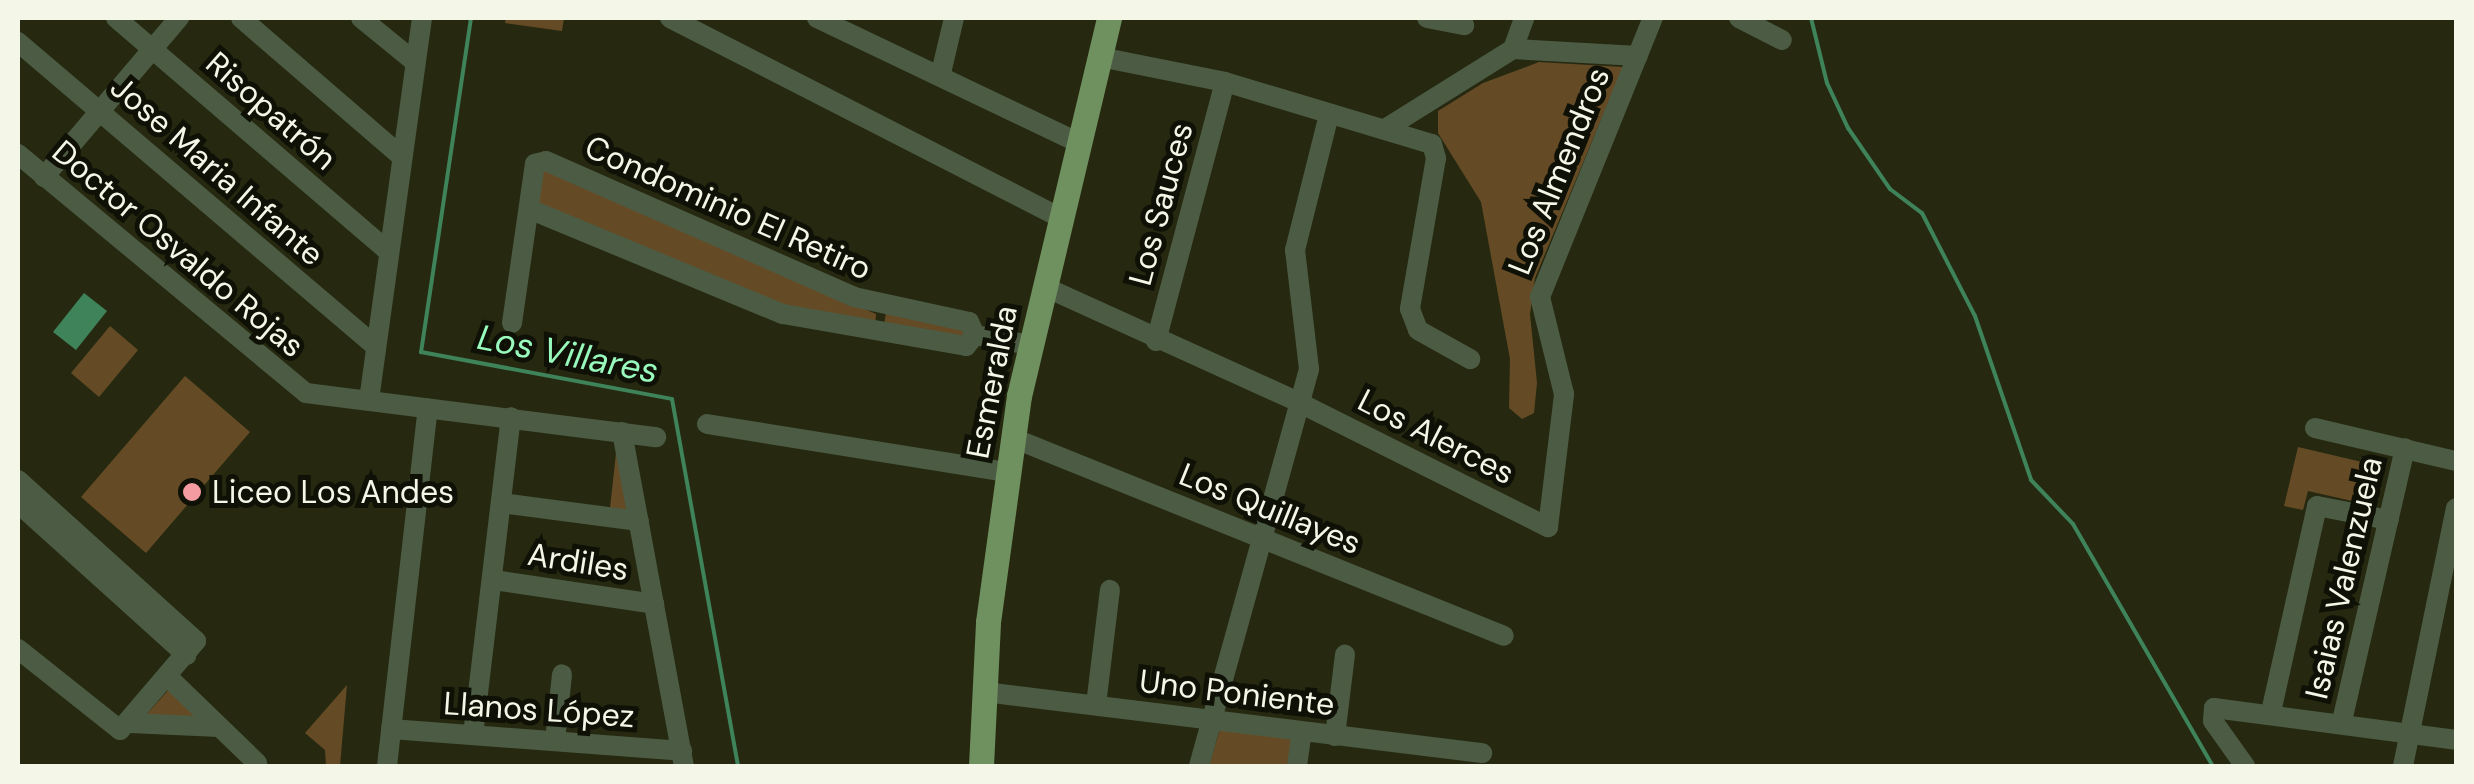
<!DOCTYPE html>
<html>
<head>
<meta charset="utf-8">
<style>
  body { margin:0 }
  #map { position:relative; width:2474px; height:784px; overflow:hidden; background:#262910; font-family:"DM Sans",sans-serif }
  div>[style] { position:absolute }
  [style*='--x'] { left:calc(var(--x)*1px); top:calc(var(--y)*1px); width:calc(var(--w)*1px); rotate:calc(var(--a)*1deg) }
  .green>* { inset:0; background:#644b25 }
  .water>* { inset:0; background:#3e835a }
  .stream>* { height:4px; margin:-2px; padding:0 2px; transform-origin:2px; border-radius:2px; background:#3e835a }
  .minor>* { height:20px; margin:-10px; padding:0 10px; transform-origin:10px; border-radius:10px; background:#4c5c44 }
  .major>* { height:25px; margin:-12.5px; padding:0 12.5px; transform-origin:12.5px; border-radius:12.5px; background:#6f905f }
  .dots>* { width:28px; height:28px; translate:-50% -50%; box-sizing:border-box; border:5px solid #0f1106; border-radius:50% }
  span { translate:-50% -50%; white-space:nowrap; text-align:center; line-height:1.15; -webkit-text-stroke:10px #0f1106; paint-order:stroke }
  .street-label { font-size:32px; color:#f4f7e7 }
  .poi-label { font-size:32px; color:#f4f7e7 }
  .left { translate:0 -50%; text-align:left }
  .water-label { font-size:35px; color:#99fabd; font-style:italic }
  .frame { position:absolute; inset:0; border:20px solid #f4f7e7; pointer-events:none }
</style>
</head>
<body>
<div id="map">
  <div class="green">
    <div style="clip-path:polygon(506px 18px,564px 18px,562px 31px,505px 23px)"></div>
    <div style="clip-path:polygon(1539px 62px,1623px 67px,1535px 278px,1530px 314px,1537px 383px,1534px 413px,1522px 419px,1509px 408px,1510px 359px,1481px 202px,1438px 133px,1438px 111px,1483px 83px)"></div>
    <div style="clip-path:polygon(545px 167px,876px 314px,875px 328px,781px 310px,534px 206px)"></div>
    <div style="clip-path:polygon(886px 312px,968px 324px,972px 336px,883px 332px)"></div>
    <div style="clip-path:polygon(110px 326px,138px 350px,99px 397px,71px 373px)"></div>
    <div style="clip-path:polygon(185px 376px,250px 432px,146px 553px,81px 497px)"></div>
    <div style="clip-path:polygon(617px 444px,628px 510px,610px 508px)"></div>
    <div style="clip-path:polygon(2298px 447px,2379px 466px,2370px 505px,2308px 491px,2303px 510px,2284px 506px)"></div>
    <div style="clip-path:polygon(347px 685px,340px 766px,326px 766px,325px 750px,305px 733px)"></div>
    <div style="clip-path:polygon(170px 688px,201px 718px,146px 715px)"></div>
    <div style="clip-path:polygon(1221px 725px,1298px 736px,1294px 766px,1209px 766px)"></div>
  </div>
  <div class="water">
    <div style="clip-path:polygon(84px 293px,107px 311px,76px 350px,53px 332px)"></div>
  </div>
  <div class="stream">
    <div style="--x:471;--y:18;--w:338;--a:98.5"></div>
    <div style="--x:421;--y:352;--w:255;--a:10.6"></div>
    <div style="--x:672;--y:399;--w:373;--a:79.8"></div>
    <div style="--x:1811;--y:18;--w:67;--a:76.2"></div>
    <div style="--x:1827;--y:83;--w:50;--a:65"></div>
    <div style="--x:1848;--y:128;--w:74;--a:55.5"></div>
    <div style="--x:1890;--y:189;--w:40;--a:37"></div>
    <div style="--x:1922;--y:213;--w:116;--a:62.8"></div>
    <div style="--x:1975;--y:316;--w:173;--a:71.1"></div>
    <div style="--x:2031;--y:480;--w:61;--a:46.3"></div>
    <div style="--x:2073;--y:524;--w:280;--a:60"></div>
  </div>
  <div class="minor">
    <div style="--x:116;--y:18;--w:357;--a:40.6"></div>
    <div style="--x:241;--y:18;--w:213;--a:40.8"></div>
    <div style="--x:361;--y:18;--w:70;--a:39.2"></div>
    <div style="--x:670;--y:18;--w:441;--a:27.1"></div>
    <div style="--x:817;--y:18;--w:293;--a:25.5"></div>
    <div style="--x:1427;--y:18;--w:38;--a:11"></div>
    <div style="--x:1739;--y:18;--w:48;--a:27.1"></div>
    <div style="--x:18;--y:42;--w:470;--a:40.4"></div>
    <div style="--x:1513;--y:49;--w:33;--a:-70"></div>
    <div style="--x:1100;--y:57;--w:127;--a:11.3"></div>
    <div style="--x:1225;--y:82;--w:216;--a:16.7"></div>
    <div style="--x:1432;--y:144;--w:15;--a:74"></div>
    <div style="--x:1436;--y:158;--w:153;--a:99.8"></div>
    <div style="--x:1410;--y:309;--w:22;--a:69"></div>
    <div style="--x:1418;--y:330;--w:60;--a:29.1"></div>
    <div style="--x:941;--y:73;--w:57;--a:-76.7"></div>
    <div style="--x:1385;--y:129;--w:151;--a:-32"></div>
    <div style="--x:1513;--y:49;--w:125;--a:3.2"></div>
    <div style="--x:18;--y:154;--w:374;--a:39.7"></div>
    <div style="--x:306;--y:393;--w:353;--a:7.2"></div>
    <div style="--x:44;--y:177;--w:209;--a:-49.7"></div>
    <div style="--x:529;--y:209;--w:275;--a:22.5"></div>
    <div style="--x:783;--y:314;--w:186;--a:9.9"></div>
    <div style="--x:966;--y:346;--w:14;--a:-51"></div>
    <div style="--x:1045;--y:287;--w:276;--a:24.4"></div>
    <div style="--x:1296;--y:401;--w:282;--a:26.6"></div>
    <div style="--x:1548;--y:527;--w:134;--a:-83.1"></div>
    <div style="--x:1564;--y:394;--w:100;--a:-103.9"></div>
    <div style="--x:1540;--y:297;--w:301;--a:-68"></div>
    <div style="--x:512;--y:323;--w:161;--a:-81.8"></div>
    <div style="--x:535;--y:164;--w:11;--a:-15"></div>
    <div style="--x:546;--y:161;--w:337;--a:23.8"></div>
    <div style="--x:854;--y:297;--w:118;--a:12.3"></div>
    <div style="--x:969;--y:322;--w:14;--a:65"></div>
    <div style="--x:975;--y:335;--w:56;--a:10.3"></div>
    <div style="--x:1156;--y:341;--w:268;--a:-75.1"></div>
    <div style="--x:369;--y:400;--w:386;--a:-82.1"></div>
    <div style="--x:707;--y:424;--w:304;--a:9.1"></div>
    <div style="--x:2315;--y:428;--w:145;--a:13.2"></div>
    <div style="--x:622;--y:432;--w:340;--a:79.5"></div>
    <div style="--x:1013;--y:438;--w:529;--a:21.96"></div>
    <div style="--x:18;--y:480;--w:240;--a:42.1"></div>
    <div style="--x:196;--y:641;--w:117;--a:130.5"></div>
    <div style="--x:120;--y:730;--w:130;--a:-141.5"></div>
    <div style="--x:18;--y:503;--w:227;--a:42.1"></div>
    <div style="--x:502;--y:503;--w:138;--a:7.5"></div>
    <div style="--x:494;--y:580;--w:162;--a:8.5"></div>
    <div style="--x:168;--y:677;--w:124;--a:44"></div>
    <div style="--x:985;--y:692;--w:501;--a:7"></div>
    <div style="--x:1096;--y:705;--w:116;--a:-83.1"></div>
    <div style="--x:2271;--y:712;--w:211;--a:-77.4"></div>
    <div style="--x:2317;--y:506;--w:73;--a:11"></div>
    <div style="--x:2342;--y:721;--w:280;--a:-77"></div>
    <div style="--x:130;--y:723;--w:89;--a:2.6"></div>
    <div style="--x:391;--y:729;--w:292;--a:4.3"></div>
    <div style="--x:473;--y:735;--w:320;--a:-83.2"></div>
    <div style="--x:1335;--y:736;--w:82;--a:-83"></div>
    <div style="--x:555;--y:741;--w:67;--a:-84"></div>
    <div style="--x:387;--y:766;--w:360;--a:-83.5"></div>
    <div style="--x:1199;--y:766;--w:412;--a:-74.5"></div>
    <div style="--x:1309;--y:369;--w:120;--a:-96.7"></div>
    <div style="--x:1295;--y:250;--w:139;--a:-75.9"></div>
    <div style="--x:1297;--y:766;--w:34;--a:-82"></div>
    <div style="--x:2245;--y:766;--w:55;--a:-125.4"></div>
    <div style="--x:2213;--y:721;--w:13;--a:-86"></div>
    <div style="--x:2214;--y:708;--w:244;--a:7.5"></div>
    <div style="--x:2403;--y:766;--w:263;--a:-78.4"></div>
  </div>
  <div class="major">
    <div style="--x:981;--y:766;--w:144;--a:-87.2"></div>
    <div style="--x:988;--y:622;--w:228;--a:-82.2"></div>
    <div style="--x:1019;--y:396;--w:389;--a:-76.6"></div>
  </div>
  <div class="dots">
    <div style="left:192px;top:492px;background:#f49aa1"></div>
  </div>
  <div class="street-label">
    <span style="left:271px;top:111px;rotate:41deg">Risopatrón</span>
    <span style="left:217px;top:171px;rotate:41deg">Jose Maria Infante</span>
    <span style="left:1559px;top:171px;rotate:-68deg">Los Almendros</span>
    <span style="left:1161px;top:204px;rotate:-75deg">Los Sauces</span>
    <span style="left:728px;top:208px;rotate:24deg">Condominio El Retiro</span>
    <span style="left:178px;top:249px;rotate:40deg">Doctor Osvaldo Rojas</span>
    <span style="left:992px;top:382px;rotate:-79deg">Esmeralda</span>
    <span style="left:1436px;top:437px;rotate:27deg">Los Alerces</span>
    <span style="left:1270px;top:509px;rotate:22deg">Los Quillayes</span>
    <span style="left:578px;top:562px;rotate:9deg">Ardiles</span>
    <span style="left:2344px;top:578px;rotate:-77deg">Isaias Valenzuela</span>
    <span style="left:1237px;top:693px;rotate:7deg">Uno Poniente</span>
    <span style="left:539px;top:710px;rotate:4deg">Llanos López</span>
  </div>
  <div class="poi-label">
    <span class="left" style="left:212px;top:492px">Liceo Los Andes</span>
  </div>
  <div class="water-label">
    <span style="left:568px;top:354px;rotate:11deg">Los Villares</span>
  </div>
  <div class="frame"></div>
</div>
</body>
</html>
